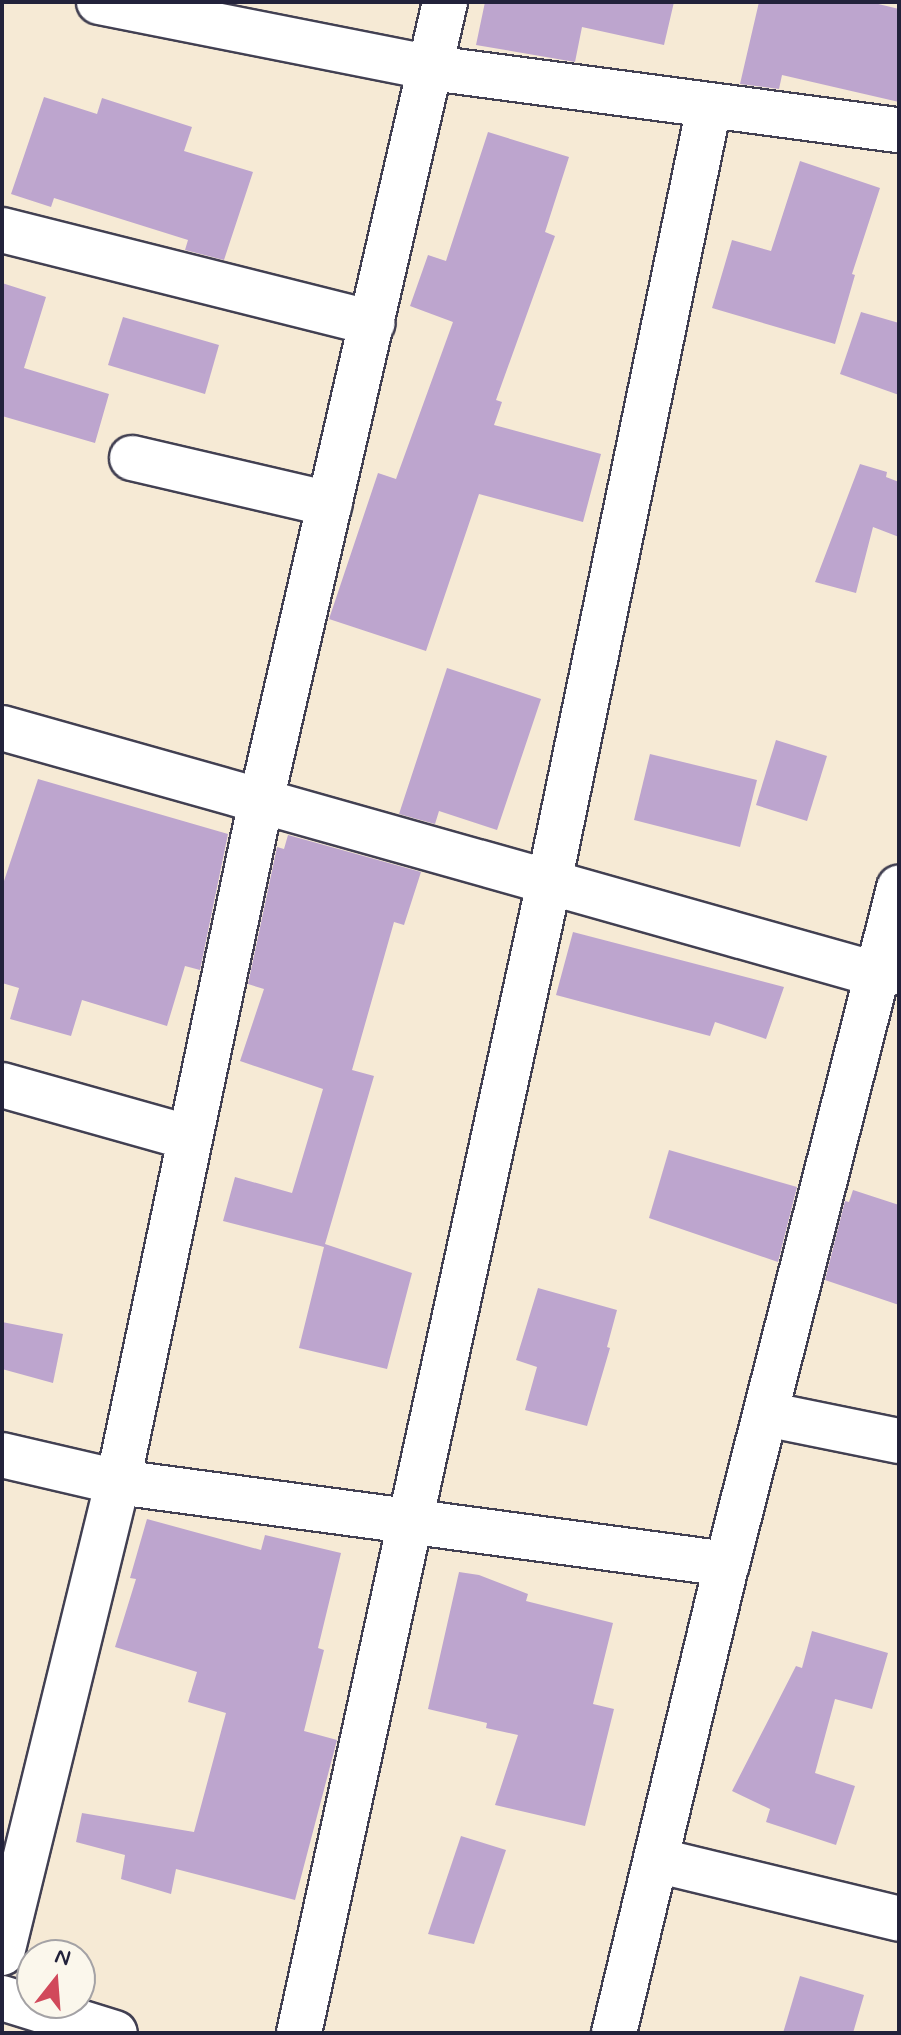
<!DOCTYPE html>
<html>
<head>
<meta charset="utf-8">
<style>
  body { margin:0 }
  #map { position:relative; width:901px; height:2035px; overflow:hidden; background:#f6ead5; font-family:Mynerve,sans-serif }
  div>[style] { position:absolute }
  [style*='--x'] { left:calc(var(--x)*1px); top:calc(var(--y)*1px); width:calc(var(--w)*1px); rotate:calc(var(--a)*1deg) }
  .building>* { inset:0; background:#bda5ce }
  .roads { filter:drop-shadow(2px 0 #424052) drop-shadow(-2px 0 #424052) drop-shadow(0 2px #424052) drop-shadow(0 -2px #424052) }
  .minor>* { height:44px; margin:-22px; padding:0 22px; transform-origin:22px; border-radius:22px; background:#fff }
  span { translate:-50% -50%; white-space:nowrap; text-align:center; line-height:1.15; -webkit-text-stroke:8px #fbf7ec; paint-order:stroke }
  .frame { position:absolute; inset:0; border:4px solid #22223b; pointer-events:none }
  .north { position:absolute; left:16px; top:1939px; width:80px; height:80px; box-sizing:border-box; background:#fbf7ec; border:2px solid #a4a2a5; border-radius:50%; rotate:17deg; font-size:22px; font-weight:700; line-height:32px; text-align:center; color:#22223b }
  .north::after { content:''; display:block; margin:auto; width:28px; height:36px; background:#d1495b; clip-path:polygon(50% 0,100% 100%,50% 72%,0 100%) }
</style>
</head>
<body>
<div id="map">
  <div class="building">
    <div style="clip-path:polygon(485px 2px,674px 2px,664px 45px,582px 27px,575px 62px,476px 45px)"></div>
    <div style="clip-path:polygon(759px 2px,870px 2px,899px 9px,899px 102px,782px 75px,779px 89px,740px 84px)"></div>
    <div style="clip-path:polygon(44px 97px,97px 114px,102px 98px,192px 127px,184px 151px,253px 172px,224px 260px,185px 250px,188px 240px,54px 198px,51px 207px,11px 194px)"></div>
    <div style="clip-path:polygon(488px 132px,569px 157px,545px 232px,555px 236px,496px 400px,502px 402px,494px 425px,601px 454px,583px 522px,479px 494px,426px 651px,329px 619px,378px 473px,396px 479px,453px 322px,410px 306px,428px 255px,446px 261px)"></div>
    <div style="clip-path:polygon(800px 161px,880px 188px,852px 274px,855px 275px,835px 344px,712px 308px,732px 240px,771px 251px)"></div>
    <div style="clip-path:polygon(2px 283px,46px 297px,24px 368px,109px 394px,95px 443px,2px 416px)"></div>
    <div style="clip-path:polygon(861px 312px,899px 323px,899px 395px,840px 374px)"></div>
    <div style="clip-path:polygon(123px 317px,219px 345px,205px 394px,108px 365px)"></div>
    <div style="clip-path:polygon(860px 464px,887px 472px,886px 477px,899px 482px,899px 537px,873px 527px,856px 593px,815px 582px)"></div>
    <div style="clip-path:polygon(447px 668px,541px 699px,497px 830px,439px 811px,435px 824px,399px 814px)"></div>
    <div style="clip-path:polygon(776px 740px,827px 756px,807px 821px,756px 805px)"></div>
    <div style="clip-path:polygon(650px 754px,757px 780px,740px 847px,634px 820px)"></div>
    <div style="clip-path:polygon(38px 779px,228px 834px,200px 970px,185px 966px,167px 1026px,82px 1000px,71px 1036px,10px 1019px,19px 988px,2px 983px,2px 887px)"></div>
    <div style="clip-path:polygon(288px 835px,421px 872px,404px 925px,394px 922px,352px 1070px,374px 1076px,325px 1244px,412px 1273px,387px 1369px,299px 1348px,324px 1247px,223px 1221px,235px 1177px,292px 1193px,323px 1089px,240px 1061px,264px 989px,248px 984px,277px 847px,284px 849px)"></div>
    <div style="clip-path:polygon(573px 932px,784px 987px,766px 1039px,715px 1022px,710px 1036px,556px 995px)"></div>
    <div style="clip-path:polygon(669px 1150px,797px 1187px,778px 1262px,649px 1218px)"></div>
    <div style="clip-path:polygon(853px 1190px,899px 1205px,899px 1305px,825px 1280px,845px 1201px,849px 1202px)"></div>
    <div style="clip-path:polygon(538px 1288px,617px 1310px,607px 1347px,610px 1348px,587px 1426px,525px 1410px,537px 1367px,516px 1360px)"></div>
    <div style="clip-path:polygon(2px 1322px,63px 1334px,53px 1383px,2px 1369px)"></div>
    <div style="clip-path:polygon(147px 1519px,261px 1550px,265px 1535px,341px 1553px,318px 1648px,324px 1650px,304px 1731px,337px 1740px,295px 1900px,176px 1869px,171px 1894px,121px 1879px,125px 1855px,76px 1842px,82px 1813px,194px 1832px,226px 1713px,188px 1702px,197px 1672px,115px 1647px,136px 1579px,130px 1578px)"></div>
    <div style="clip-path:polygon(459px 1572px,479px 1575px,528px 1594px,526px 1601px,613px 1623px,593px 1704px,614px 1709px,585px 1826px,495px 1805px,518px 1735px,486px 1728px,487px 1723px,428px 1709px)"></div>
    <div style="clip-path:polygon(812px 1631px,888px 1653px,872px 1709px,835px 1699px,815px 1773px,855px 1786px,836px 1845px,766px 1822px,770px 1809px,732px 1791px,796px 1666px,802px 1668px)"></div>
    <div style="clip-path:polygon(461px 1836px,506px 1850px,474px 1944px,428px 1934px)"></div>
    <div style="clip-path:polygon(800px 1976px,864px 1995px,853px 2033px,783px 2033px)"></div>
  </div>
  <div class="roads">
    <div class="minor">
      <div style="--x:99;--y:2;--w:339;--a:11.2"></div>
      <div style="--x:432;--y:68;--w:471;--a:7.6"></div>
      <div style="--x:2;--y:230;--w:382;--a:14.1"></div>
      <div style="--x:132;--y:458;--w:203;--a:13.1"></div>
      <div style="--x:2;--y:728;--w:911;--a:15.73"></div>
      <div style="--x:879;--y:975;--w:20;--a:-11"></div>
      <div style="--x:2;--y:1085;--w:195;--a:15.7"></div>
      <div style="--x:766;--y:1414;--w:136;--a:11.5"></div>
      <div style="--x:2;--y:1455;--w:119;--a:13.1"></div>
      <div style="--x:118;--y:1482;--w:614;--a:7.67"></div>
      <div style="--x:656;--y:1860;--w:250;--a:13.6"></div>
      <div style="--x:2;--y:1953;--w:485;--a:-76.2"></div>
      <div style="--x:118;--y:1482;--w:696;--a:-78.14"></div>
      <div style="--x:261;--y:801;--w:820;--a:-77.03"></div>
      <div style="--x:2;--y:1998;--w:118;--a:17.2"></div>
      <div style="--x:299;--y:2033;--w:1177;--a:-77.74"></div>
      <div style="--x:549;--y:883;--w:792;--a:-78.35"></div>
      <div style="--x:614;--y:2033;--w:482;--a:-76.5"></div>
      <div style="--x:727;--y:1564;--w:698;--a:-75.72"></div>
    </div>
  </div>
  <div class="frame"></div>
  <div class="north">N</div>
</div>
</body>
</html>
